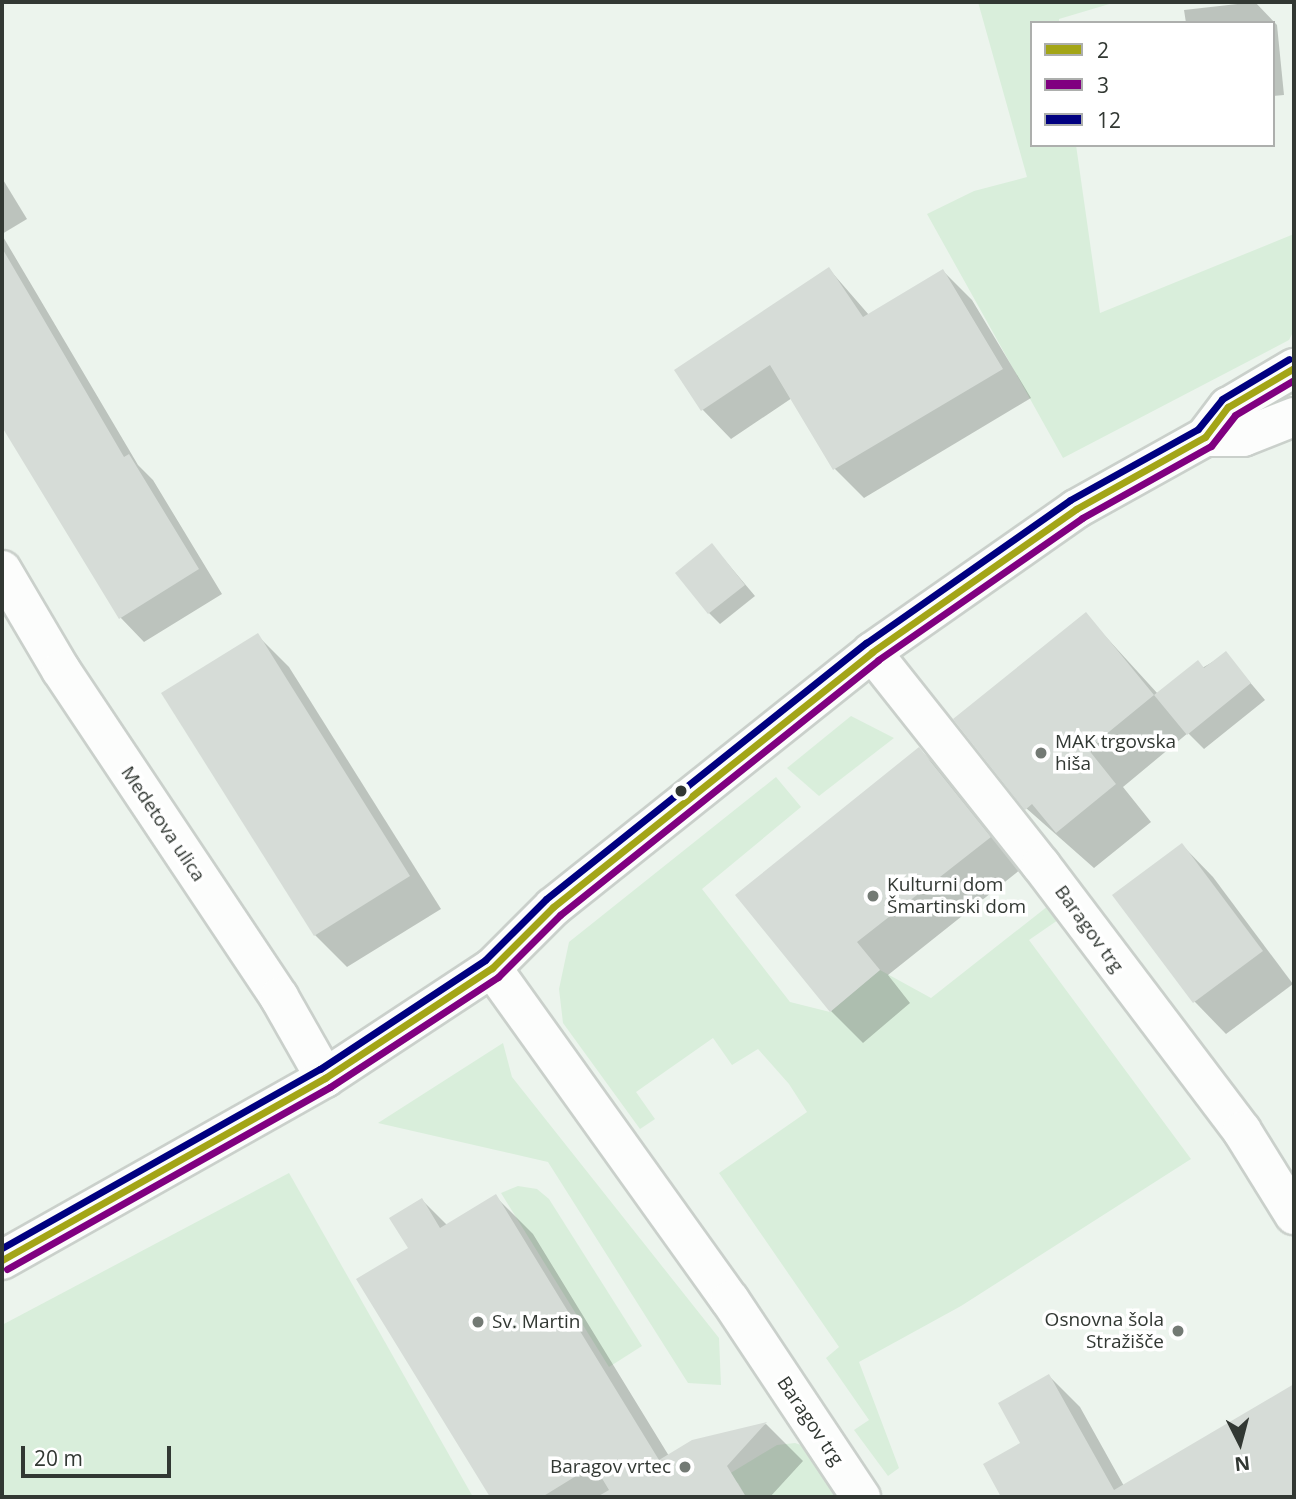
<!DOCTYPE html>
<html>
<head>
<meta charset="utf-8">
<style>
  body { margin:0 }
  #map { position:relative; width:1296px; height:1499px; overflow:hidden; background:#ecf4ed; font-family:"Open Sans",sans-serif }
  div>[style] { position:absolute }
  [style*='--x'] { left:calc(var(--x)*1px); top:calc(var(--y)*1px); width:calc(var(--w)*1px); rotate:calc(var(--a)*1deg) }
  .green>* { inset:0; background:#d9eedb }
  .shadow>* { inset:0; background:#0003 }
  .building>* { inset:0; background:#d6dcd7 }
  .roads { filter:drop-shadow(2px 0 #cad0cb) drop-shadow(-2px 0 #cad0cb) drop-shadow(0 2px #cad0cb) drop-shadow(0 -2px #cad0cb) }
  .minor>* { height:38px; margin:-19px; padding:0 19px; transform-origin:19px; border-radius:19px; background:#fcfdfc }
  .tertiary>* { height:38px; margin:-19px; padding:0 19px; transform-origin:19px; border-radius:19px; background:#fcfdfc }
  .bus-1>* { height:7px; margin:-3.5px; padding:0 3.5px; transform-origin:3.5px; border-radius:3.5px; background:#a3a517 }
  .bus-2>* { height:7px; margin:-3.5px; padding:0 3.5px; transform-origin:3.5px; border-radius:3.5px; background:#800080 }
  .bus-3>* { height:7px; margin:-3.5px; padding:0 3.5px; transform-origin:3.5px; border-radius:3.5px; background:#000080 }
  .dots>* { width:19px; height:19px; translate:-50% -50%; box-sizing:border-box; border:4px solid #fff; border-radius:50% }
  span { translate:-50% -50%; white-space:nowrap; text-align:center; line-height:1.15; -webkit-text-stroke:7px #fff; paint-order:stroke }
  .poi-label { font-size:19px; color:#323833 }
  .left { translate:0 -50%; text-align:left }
  .right { translate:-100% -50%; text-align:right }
  .street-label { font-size:19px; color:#323833 }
  .frame { position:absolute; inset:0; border:4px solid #323833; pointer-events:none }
  .legend { position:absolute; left:1030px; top:21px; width:245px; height:126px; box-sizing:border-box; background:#fff; border:2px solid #adafad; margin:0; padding:9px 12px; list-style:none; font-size:21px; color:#323833 }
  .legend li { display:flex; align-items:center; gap:14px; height:35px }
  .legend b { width:35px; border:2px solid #adafad }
  .north { position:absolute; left:1205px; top:1408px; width:70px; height:70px; -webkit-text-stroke:5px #fff; paint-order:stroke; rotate:174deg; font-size:19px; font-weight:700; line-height:28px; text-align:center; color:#323833 }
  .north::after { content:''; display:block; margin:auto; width:24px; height:32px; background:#323833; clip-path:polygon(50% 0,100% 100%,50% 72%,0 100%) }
  .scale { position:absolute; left:21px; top:1446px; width:150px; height:32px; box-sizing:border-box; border:4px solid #323833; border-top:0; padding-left:9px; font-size:21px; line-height:24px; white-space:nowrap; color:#323833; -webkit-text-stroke:5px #fff; paint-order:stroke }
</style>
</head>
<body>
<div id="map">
  <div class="green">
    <div style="clip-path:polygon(978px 2px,1116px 2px,1059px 19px,1059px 23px,1032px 23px,1032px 145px,1076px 145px,1100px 313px,1294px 234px,1294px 330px,1289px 340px,1063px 458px,927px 214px,974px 191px,1027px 177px)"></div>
    <div style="clip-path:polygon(851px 716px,894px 738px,819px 796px,787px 768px)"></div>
    <div style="clip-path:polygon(776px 777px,801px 807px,702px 889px,790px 1002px,830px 1012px,880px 970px,931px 998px,1048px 906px,1058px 920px,1029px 940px,1191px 1159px,961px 1306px,859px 1362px,899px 1468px,888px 1476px,854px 1430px,869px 1420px,826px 1358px,839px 1347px,719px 1173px,807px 1112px,789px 1084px,758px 1049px,732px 1065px,713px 1038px,636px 1092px,655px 1119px,640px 1129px,563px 1023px,559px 989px,569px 942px)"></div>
    <div style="clip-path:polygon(503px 1043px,512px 1077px,719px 1338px,721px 1385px,688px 1383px,548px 1162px,378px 1123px)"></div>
    <div style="clip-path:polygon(289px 1173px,473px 1497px,2px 1497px,2px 1325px)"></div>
    <div style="clip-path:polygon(518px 1186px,537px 1189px,549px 1199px,642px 1346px,609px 1367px,501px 1193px)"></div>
    <div style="clip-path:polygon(795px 1443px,807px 1447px,839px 1497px,746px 1497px,738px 1483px,724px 1477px,777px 1445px)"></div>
  </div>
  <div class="shadow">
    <div style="clip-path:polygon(1255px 2px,1277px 25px,1284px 95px,1273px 96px,1273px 23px,1186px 23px,1184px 10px)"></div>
    <div style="clip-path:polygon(2px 178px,27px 219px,2px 234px)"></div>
    <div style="clip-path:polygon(2px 235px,138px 465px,153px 480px,222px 594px,144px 642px,120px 617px,2px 420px)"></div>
    <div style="clip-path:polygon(829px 269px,869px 315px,943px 271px,972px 300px,1031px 398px,864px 498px,835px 469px,792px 398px,731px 439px,702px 409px)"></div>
    <div style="clip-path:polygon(712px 545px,755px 596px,720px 624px,709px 613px)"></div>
    <div style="clip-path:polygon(1086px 615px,1158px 694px,1226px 654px,1265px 700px,1204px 749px,1188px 733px,1123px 787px,1151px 822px,1094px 868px,1026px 808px)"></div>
    <div style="clip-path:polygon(257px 635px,289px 667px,441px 909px,347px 967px,315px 935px,163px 694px)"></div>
    <div style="clip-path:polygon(919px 749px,951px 781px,1021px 869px,888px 975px,910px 1003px,863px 1043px,831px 1011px)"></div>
    <div style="clip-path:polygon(1182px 845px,1213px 877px,1293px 984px,1226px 1034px,1195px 1002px,1114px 896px)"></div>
    <div style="clip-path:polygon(495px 1196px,533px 1234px,669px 1456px,693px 1441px,766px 1424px,803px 1461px,770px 1497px,492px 1497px,358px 1280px,410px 1248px,422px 1200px,447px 1225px)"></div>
    <div style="clip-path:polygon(1049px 1376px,1080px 1407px,1124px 1486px,1294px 1386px,1294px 1497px,1003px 1497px,985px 1465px,1022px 1444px)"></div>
  </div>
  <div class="building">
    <div style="clip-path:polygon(2px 248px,124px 457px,129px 454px,199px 569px,119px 619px,2px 427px)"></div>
    <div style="clip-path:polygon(829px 267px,863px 317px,943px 269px,1003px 369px,833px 470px,770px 365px,701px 411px,674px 370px)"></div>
    <div style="clip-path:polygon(712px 543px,745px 585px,708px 614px,675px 573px)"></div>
    <div style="clip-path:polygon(1086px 612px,1154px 695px,1088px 749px,1116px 784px,1056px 833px,1032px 804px,1025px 810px,953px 719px)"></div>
    <div style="clip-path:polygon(258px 633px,410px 876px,314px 936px,161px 693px)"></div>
    <div style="clip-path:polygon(1226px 651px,1251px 683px,1187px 735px,1154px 695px,1198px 660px,1204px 668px)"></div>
    <div style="clip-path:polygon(919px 747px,991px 837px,857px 942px,880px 970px,830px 1012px,735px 895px)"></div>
    <div style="clip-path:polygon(1182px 843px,1263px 951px,1193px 1003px,1112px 895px)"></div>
    <div style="clip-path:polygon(496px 1194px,659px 1460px,692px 1440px,767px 1422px,727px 1466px,746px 1497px,597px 1497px,609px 1490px,594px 1465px,542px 1497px,490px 1497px,356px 1279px,408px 1248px,389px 1218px,422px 1198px,440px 1228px)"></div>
    <div style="clip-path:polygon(1049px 1374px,1114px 1490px,1294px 1384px,1294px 1497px,1001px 1497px,983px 1464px,1020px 1443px,998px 1403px)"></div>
  </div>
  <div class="roads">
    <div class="minor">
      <div style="--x:2;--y:570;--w:116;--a:59.5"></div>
      <div style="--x:61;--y:670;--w:393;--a:56.3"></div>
      <div style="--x:279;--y:997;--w:93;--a:60.4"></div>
      <div style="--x:872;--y:652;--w:272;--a:51.6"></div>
      <div style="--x:1041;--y:865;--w:333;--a:52.9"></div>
      <div style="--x:1242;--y:1131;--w:99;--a:58.2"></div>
      <div style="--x:492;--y:968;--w:408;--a:54.4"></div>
      <div style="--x:730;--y:1300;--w:237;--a:56.4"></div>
    </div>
    <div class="tertiary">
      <div style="--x:1205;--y:437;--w:38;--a:0"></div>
      <div style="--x:1243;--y:437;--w:55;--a:-21.4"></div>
      <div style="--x:2;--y:1260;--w:371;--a:-29.4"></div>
      <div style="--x:325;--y:1078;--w:200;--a:-33.4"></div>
      <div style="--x:492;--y:968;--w:86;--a:-45"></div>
      <div style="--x:553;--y:907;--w:408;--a:-38.6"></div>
      <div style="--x:872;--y:652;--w:249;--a:-35"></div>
      <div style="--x:1076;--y:509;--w:148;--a:-29.2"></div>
      <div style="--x:1205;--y:437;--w:38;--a:-53"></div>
      <div style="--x:1228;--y:407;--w:77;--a:-30.6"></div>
    </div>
  </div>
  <div class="bus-1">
    <div style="--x:2;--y:1260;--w:371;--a:-29.4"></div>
    <div style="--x:325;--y:1078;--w:200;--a:-33.4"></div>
    <div style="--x:492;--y:968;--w:86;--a:-45"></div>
    <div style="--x:553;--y:907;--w:408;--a:-38.6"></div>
    <div style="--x:872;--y:652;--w:249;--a:-35"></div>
    <div style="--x:1076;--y:509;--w:148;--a:-29.2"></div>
    <div style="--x:1205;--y:437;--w:38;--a:-53"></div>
    <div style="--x:1228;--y:407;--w:77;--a:-30.6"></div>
  </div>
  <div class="bus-2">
    <div style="--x:7;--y:1269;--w:371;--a:-29.4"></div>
    <div style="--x:330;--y:1087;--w:201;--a:-33.2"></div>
    <div style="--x:498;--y:977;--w:88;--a:-45"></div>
    <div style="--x:560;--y:915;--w:408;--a:-38.7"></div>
    <div style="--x:878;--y:660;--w:249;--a:-34.8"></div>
    <div style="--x:1082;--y:518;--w:148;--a:-29.2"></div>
    <div style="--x:1211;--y:446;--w:39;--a:-52"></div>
    <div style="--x:1235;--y:415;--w:69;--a:-30.7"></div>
  </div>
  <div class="bus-3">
    <div style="--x:2;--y:1248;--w:365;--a:-29.4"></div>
    <div style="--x:320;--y:1069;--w:198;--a:-33.4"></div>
    <div style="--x:485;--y:960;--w:86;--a:-45"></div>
    <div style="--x:546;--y:899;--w:410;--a:-38.7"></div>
    <div style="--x:866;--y:643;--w:249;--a:-35"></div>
    <div style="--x:1070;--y:500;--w:146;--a:-29"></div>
    <div style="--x:1198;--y:429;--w:38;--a:-51"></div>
    <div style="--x:1222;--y:399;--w:78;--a:-30.8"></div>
  </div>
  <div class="dots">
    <div style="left:1041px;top:753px;background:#737a74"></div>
    <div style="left:681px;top:791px;background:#323833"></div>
    <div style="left:873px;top:896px;background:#737a74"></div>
    <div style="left:478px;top:1322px;background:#737a74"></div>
    <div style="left:1178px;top:1331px;background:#737a74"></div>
    <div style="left:685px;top:1467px;background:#737a74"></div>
  </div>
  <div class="poi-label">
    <span class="left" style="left:1055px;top:753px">MAK trgovska<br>hiša</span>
    <span class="left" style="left:887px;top:896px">Kulturni dom<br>Šmartinski dom</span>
    <span class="right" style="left:1164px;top:1331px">Osnovna šola<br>Stražišče</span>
    <span class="left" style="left:492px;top:1322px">Sv. Martin</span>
    <span class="right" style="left:671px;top:1467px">Baragov vrtec</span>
  </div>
  <div class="street-label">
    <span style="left:163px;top:824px;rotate:56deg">Medetova ulica</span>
    <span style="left:1089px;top:929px;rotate:54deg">Baragov trg</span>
    <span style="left:810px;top:1421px;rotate:56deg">Baragov trg</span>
  </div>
  <div class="frame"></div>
  <ul class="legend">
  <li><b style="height:9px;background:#a3a517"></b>2</li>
  <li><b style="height:9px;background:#800080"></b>3</li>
  <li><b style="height:9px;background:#000080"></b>12</li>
  </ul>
  <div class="north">N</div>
  <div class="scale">20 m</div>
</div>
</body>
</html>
